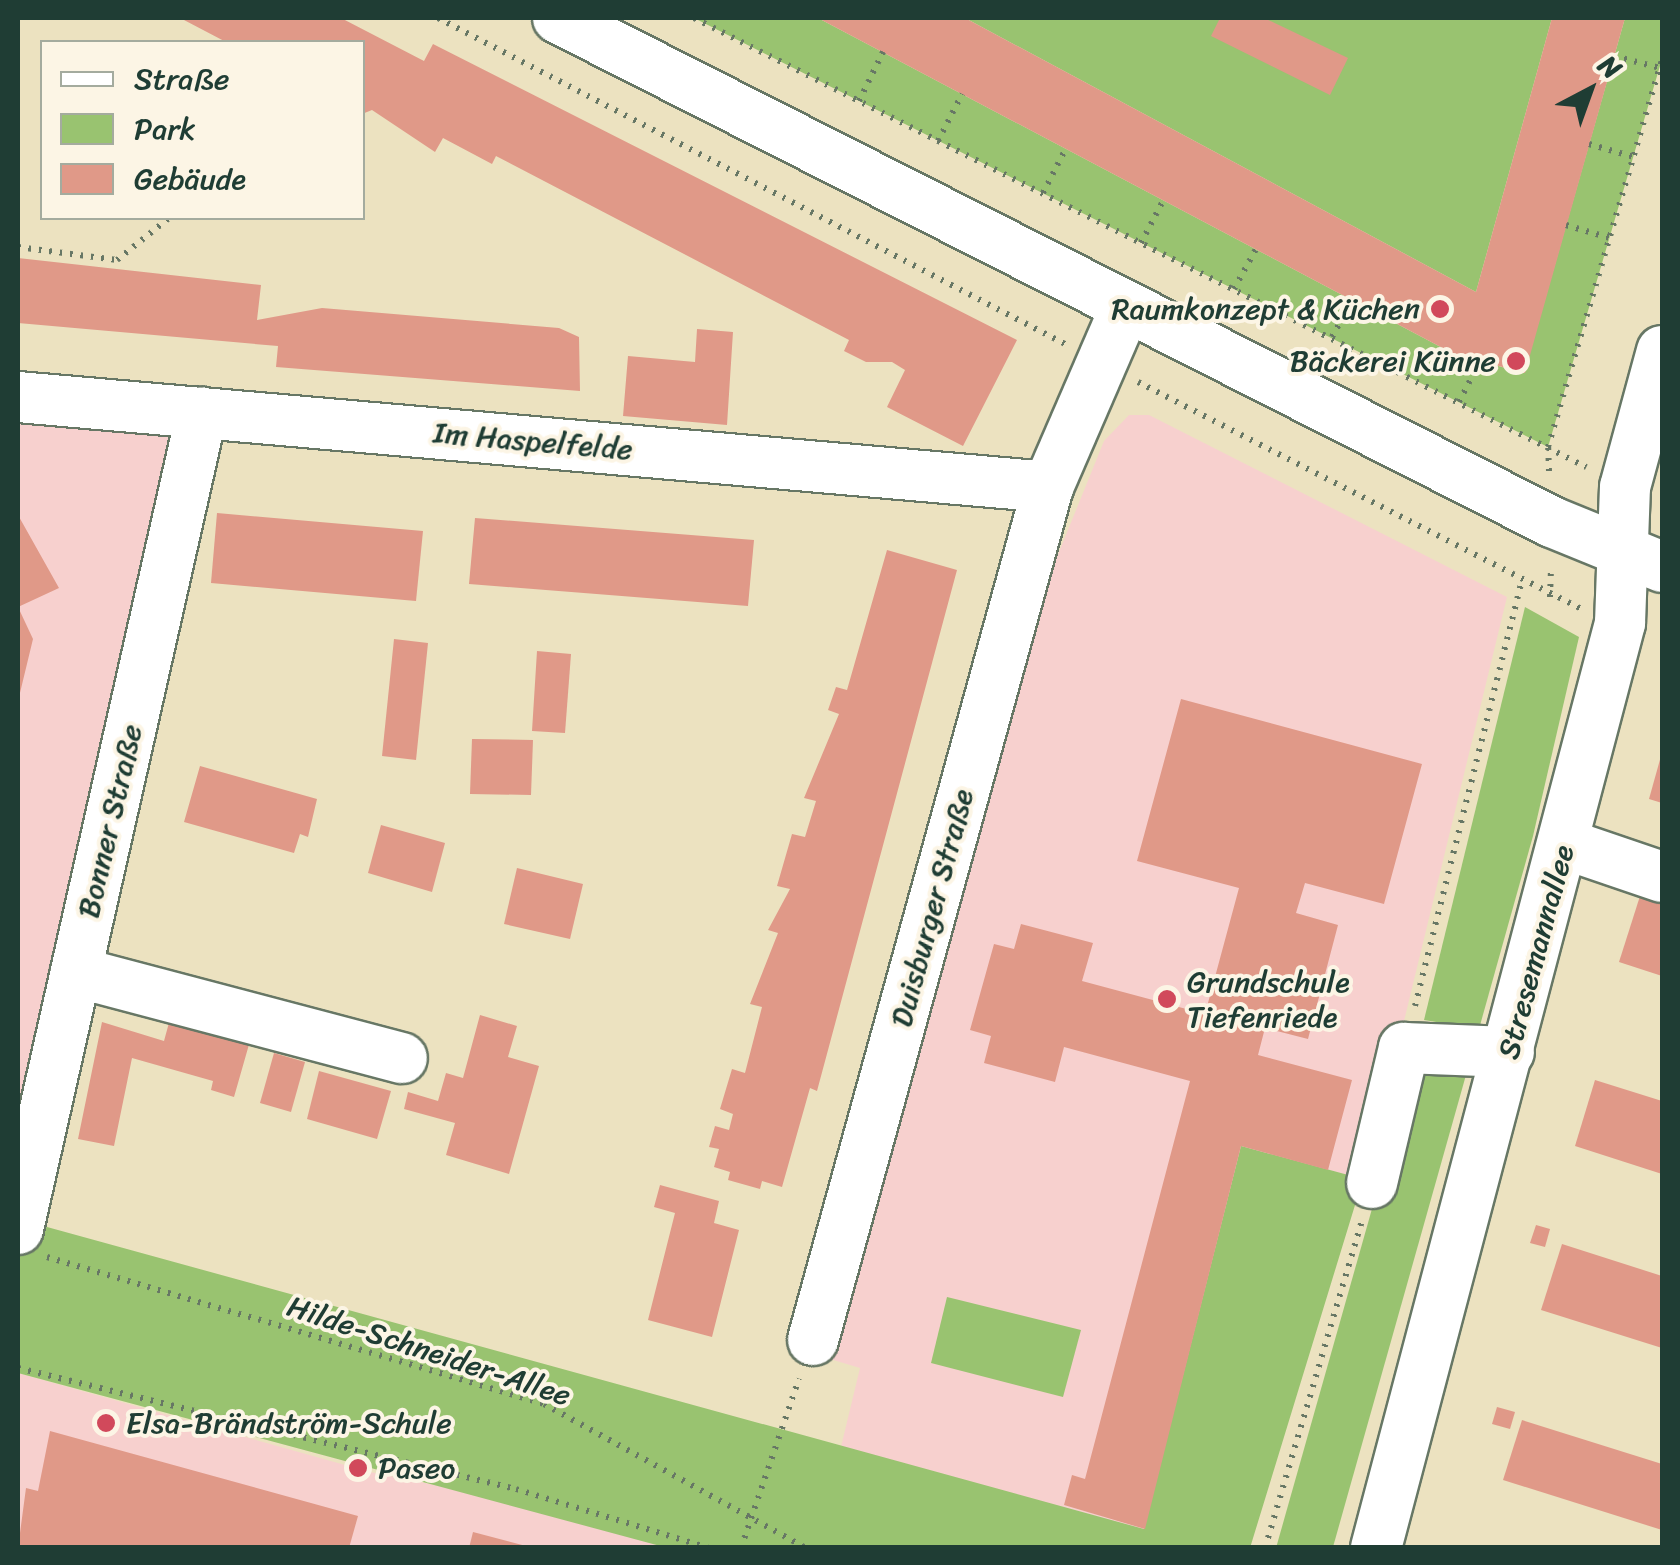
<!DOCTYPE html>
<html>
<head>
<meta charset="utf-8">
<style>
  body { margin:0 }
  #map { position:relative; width:1680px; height:1565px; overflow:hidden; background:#ece2c0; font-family:Sriracha,sans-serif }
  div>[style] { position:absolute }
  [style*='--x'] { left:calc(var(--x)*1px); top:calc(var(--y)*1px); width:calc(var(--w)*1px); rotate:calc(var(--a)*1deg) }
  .built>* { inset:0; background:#f7d0ce }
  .green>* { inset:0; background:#99c370 }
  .building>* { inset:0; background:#e09988 }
  .path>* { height:6px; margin-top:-3px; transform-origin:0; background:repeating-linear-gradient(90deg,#677765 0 2.5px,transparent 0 10.5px) }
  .roads { filter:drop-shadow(2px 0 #677765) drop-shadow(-2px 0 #677765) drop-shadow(0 2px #677765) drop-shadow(0 -2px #677765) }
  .minor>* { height:50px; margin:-25px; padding:0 25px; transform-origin:25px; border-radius:25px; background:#fff }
  .dots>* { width:28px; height:28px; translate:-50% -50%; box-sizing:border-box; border:5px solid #fcf5e5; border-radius:50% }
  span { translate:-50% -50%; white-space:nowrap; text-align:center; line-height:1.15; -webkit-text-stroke:8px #fcf5e5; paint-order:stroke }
  .poi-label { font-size:30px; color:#1f3d34 }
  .right { translate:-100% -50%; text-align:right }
  .left { translate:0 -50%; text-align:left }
  .street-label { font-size:30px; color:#1f3d34 }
  .frame { position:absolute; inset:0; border:20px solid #1f3d34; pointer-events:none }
  .legend { position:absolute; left:40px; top:40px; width:325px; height:180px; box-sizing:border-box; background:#fcf5e5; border:2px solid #a4ab9e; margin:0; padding:12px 18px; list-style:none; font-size:30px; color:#1f3d34 }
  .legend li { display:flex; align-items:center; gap:20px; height:50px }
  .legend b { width:50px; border:2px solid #a4ab9e }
  .north { position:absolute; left:1540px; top:40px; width:100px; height:100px; -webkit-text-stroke:8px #fcf5e5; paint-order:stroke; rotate:41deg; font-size:28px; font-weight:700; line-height:40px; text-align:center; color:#1f3d34 }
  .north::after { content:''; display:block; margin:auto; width:35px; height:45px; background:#1f3d34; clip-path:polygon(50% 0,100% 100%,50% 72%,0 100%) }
</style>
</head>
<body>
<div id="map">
  <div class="built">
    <div style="clip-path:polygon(18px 397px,202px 412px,18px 1210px)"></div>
    <div style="clip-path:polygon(1129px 415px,1149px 415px,1507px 597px,1387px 1091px,1250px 1547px,1181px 1547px,840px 1451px,860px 1368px,830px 1359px,1042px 594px,1104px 441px)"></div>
    <div style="clip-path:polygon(18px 1373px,370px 1472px,485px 1495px,664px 1547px,18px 1547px)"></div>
  </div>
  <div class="green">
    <div style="clip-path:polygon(694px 18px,818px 18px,1454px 354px,1524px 373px,1625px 18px,1662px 18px,1662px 59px,1548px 447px)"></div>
    <div style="clip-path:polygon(965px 18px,1552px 18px,1476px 292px)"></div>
    <div style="clip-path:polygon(1525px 607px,1579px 637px,1533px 836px,1479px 1029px,1424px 1020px)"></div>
    <div style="clip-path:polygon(1411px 1071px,1466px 1075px,1333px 1547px,1276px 1548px)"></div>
    <div style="clip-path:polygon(1241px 1146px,1363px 1179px,1250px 1548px,664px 1547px,18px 1373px,18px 1219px,1144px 1529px)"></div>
    <div style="clip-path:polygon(947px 1297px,1081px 1330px,1063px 1397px,931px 1363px)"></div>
  </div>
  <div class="building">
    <div style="clip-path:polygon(341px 18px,424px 61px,433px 44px,1017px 340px,963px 446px,887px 407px,905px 370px,892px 362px,866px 362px,844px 351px,849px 340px,496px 156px,492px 164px,443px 138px,435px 152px,372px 110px,362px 114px,362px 42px,226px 42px,184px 20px)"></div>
    <div style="clip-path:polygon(818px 18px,965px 18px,1476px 292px,1552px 18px,1625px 18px,1525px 373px,1454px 354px)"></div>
    <div style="clip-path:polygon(1220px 18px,1264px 18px,1348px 58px,1330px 95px,1211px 36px)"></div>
    <div style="clip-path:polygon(18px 258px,261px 285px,257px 320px,322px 308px,559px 328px,579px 337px,580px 391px,276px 367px,278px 346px,18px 323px)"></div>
    <div style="clip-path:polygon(697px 329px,733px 332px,727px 425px,623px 416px,628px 356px,695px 362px)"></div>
    <div style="clip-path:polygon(217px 513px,423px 531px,416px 601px,211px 583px)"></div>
    <div style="clip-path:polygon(18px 515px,59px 588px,18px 607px,33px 639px,19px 697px,18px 697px)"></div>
    <div style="clip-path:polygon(475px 518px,754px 540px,748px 606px,469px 584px)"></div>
    <div style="clip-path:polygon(887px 550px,957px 570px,817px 1091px,810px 1088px,782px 1187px,762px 1181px,760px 1189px,728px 1180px,730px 1172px,714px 1167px,719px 1149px,709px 1147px,715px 1126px,729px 1130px,733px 1114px,720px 1109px,732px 1069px,745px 1073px,762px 1007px,750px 1004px,778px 933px,768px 930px,790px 889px,777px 886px,792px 834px,805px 837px,816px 801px,804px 798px,839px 714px,828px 710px,836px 687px,847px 690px)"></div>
    <div style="clip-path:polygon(394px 639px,428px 643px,416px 760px,382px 756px)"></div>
    <div style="clip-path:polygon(537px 651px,571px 654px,565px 733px,532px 731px)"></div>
    <div style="clip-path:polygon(1181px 699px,1422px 764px,1384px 904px,1305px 883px,1296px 913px,1338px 925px,1308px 1039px,1265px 1028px,1258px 1055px,1352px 1080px,1328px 1170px,1241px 1146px,1145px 1529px,1064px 1505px,1072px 1475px,1085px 1479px,1190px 1081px,1064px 1047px,1055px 1082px,984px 1063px,991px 1036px,970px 1030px,994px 944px,1014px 949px,1021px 924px,1093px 943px,1082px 981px,1205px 1014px,1239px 888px,1137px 861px)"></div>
    <div style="clip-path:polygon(472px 739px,533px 740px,531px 795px,470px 794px)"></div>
    <div style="clip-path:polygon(1661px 756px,1662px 756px,1662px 803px,1649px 799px)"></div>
    <div style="clip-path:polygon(200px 766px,317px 799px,308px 837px,300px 834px,294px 853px,184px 822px)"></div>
    <div style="clip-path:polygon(381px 825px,445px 843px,432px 892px,368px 873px)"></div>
    <div style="clip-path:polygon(517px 868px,583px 884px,570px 939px,504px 924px)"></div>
    <div style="clip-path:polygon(1640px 896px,1662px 903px,1662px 976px,1619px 962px)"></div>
    <div style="clip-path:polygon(480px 1015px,517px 1026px,508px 1057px,539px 1066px,509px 1174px,446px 1155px,455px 1123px,404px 1109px,408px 1092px,438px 1101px,446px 1073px,463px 1078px)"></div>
    <div style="clip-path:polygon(170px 1019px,250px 1041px,234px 1097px,211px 1090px,213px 1081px,132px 1058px,114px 1146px,78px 1139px,102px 1022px,164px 1041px)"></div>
    <div style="clip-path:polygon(274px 1053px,305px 1062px,291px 1112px,260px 1103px)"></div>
    <div style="clip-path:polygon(319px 1071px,391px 1091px,377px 1139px,307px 1119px)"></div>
    <div style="clip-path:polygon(1595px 1080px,1662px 1101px,1662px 1174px,1575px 1146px)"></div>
    <div style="clip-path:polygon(660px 1185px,719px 1201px,714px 1223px,739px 1230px,712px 1337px,648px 1320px,675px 1213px,654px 1207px)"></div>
    <div style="clip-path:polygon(1536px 1225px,1550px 1229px,1545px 1247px,1530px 1243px)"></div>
    <div style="clip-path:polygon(1562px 1244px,1662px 1276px,1662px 1348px,1541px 1310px)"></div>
    <div style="clip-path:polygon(1497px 1407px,1515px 1412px,1510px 1429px,1492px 1424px)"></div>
    <div style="clip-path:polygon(1522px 1420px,1662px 1464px,1662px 1530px,1503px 1480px)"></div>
    <div style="clip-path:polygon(50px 1431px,358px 1516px,349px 1548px,18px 1548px,26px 1488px,38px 1491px)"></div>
    <div style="clip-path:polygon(473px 1532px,526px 1546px,526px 1548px,469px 1548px)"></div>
  </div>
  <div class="path">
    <div style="--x:438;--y:18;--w:707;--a:27.47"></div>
    <div style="--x:694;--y:18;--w:999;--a:26.72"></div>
    <div style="--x:1614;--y:56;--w:48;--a:14.6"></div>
    <div style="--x:859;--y:101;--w:55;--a:-63.9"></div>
    <div style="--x:938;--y:141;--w:53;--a:-62.9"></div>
    <div style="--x:1589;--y:144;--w:47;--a:16.1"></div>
    <div style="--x:1043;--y:193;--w:51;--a:-62.9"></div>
    <div style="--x:1566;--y:225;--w:46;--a:16.5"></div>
    <div style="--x:1141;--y:243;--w:50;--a:-62.4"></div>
    <div style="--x:18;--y:247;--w:100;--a:7.5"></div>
    <div style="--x:117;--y:260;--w:67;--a:-38.9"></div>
    <div style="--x:1234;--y:289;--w:46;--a:-61.2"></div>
    <div style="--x:1332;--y:337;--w:43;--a:-61.1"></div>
    <div style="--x:1138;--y:382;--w:498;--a:27.1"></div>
    <div style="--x:1459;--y:402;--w:46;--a:-62.9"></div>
    <div style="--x:1549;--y:471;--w:24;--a:-92"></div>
    <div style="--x:1548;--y:447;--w:404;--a:-73.6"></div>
    <div style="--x:1550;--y:597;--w:28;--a:-88"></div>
    <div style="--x:1415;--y:1006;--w:434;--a:-75.9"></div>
    <div style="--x:47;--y:1257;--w:518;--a:16.48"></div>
    <div style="--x:544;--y:1404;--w:299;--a:28.8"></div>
    <div style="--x:18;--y:1368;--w:512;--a:13.66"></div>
    <div style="--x:516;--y:1489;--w:202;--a:17"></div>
    <div style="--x:741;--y:1548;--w:179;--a:-71.1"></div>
    <div style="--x:1265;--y:1548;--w:339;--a:-73.5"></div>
  </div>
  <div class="roads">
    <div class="minor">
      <div style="--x:558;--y:18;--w:1114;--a:26.89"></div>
      <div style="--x:1552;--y:522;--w:119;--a:22.2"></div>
      <div style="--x:18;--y:397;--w:1034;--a:4.99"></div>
      <div style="--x:1565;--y:844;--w:102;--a:18.8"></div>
      <div style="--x:76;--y:972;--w:337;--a:14.8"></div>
      <div style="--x:1372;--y:1183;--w:139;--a:-76.7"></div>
      <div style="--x:1404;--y:1048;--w:105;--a:2.2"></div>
      <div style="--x:18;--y:1229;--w:837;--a:-77.31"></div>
      <div style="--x:813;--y:1340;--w:885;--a:-74.6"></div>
      <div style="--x:1048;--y:487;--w:196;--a:-66.6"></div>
      <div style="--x:1376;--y:1548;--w:957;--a:-75.22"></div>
      <div style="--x:1620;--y:623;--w:136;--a:-87.9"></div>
      <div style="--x:1625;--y:487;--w:141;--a:-74.8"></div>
    </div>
  </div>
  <div class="dots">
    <div style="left:1440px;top:309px;background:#d1495b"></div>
    <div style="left:1516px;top:361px;background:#d1495b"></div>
    <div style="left:1167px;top:999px;background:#d1495b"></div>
    <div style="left:106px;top:1423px;background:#d1495b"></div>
    <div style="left:358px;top:1468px;background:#d1495b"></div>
  </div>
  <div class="poi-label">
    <span class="right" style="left:1420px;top:309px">Raumkonzept &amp; Küchen</span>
    <span class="right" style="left:1496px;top:361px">Bäckerei Künne</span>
    <span class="left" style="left:1187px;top:999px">Grundschule<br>Tiefenriede</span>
    <span class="left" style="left:126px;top:1423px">Elsa-Brändström-Schule</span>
    <span class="left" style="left:378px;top:1468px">Paseo</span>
  </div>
  <div class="street-label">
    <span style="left:533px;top:441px;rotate:5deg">Im Haspelfelde</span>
    <span style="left:110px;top:821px;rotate:-77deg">Bonner Straße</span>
    <span style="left:932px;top:908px;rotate:-75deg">Duisburger Straße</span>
    <span style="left:1536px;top:952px;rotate:-75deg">Stresemannallee</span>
    <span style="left:429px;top:1351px;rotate:18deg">Hilde-Schneider-Allee</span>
  </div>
  <div class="frame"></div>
  <ul class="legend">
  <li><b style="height:12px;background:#fff"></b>Straße</li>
  <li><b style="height:28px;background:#99c370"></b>Park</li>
  <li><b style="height:28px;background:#e09988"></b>Gebäude</li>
  </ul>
  <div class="north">N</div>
</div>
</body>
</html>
